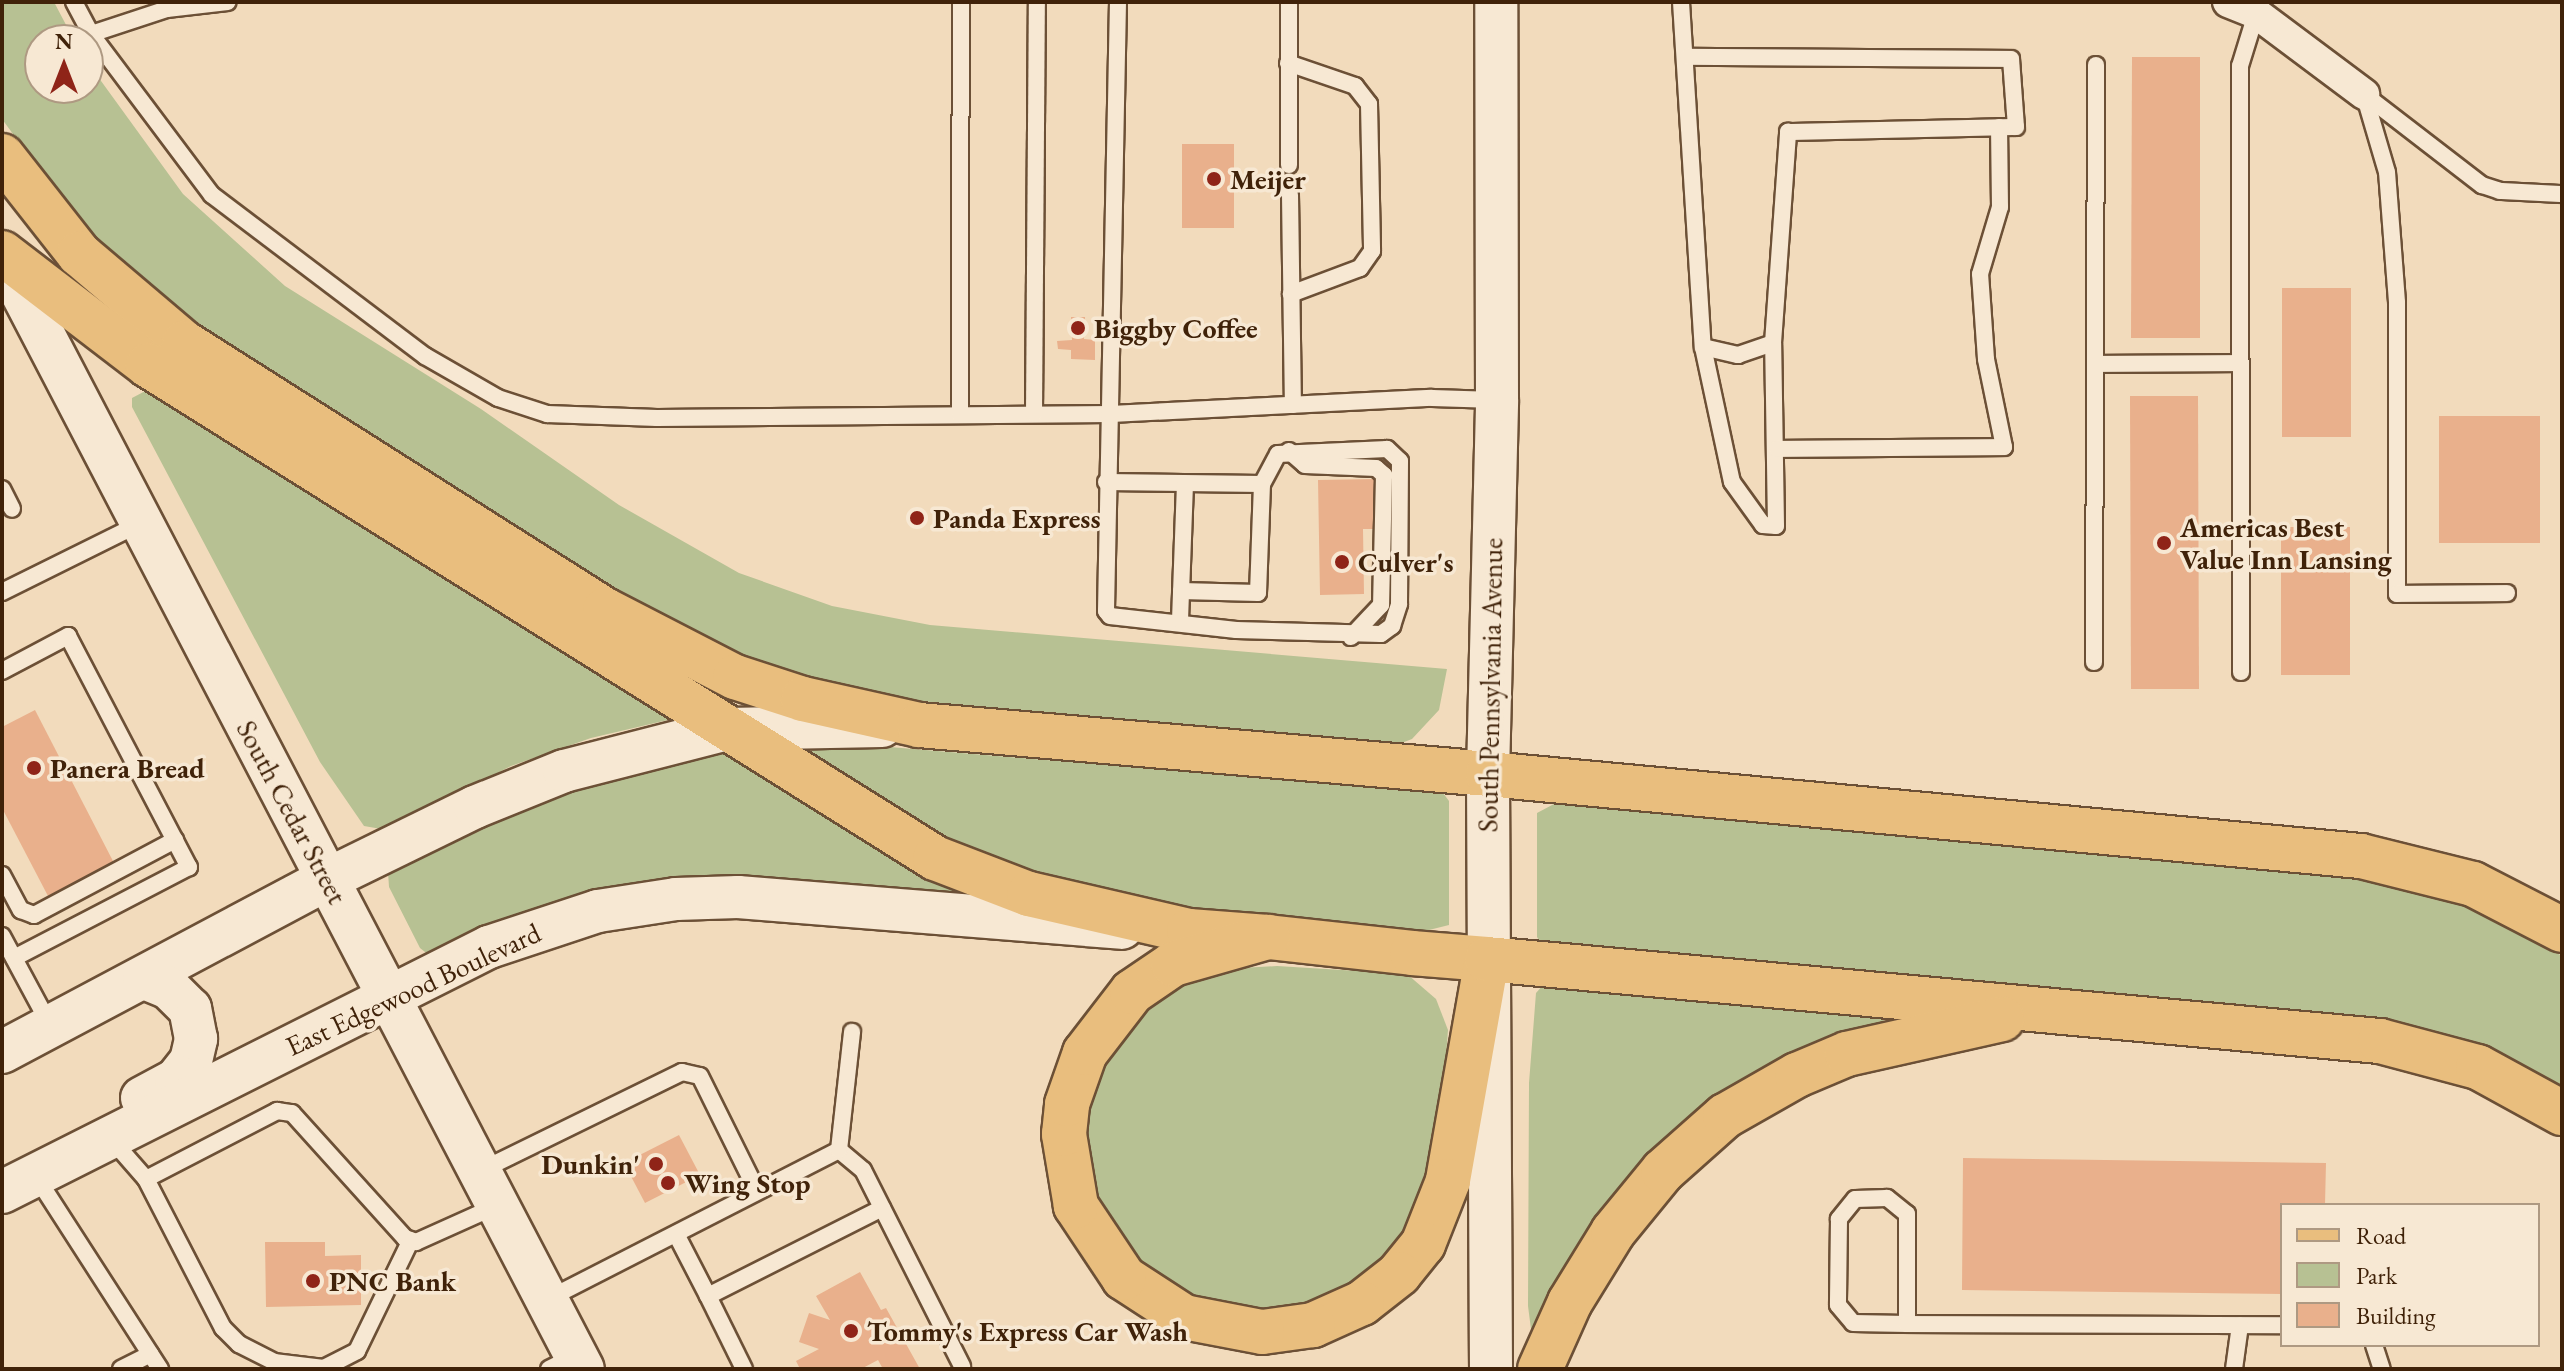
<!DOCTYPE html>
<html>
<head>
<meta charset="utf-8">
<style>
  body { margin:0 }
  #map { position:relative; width:2564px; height:1371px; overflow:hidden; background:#f2dbbc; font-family:"EB Garamond",serif }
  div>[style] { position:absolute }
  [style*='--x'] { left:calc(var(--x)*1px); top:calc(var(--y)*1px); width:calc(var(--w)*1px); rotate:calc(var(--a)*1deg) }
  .green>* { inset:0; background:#b7c193 }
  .building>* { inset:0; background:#e9b08c }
  .roads { filter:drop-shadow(2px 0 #6c5036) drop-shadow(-2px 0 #6c5036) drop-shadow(0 2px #6c5036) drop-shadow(0 -2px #6c5036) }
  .lane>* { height:16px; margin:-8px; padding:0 8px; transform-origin:8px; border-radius:8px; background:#f7e8d3 }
  .street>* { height:30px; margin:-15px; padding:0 15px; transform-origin:15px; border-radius:15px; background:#f7e8d3 }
  .secondary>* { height:42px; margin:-21px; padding:0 21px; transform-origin:21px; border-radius:21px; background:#f7e8d3 }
  .primary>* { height:44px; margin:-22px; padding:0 22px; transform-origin:22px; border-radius:22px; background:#e9be7e }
  .highway>* { height:44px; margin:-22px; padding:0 22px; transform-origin:22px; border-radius:22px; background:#e9be7e }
  .dots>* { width:22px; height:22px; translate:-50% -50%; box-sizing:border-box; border:4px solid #f7e8d3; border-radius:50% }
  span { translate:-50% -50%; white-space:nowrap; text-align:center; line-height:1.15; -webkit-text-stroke:7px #f7e8d3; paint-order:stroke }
  .poi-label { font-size:28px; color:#402209; font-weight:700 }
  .left { translate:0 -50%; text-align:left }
  .right { translate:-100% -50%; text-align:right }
  .street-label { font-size:28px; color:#402209 }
  .frame { position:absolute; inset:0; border:4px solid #402209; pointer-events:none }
  .legend { position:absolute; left:2280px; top:1203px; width:260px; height:144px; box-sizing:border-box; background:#f7e8d3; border:2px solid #ae9982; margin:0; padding:10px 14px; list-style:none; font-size:24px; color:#402209 }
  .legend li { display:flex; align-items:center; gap:16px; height:40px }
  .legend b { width:40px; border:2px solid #ae9982 }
  .north { position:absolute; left:24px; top:24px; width:80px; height:80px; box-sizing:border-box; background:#f7e8d3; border:2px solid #ae9982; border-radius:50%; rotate:0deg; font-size:22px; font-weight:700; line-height:32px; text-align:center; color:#402209 }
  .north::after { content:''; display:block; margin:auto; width:28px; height:36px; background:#8f2418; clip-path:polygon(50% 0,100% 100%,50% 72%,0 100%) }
</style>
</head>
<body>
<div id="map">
  <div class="green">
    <div style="clip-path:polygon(2px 2px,54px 2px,74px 40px,40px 40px,40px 88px,88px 88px,88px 63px,183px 194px,285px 286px,481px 409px,619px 505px,739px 573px,832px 606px,930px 625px,1447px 669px,1439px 710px,1412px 739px,1391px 747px,899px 699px,779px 672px,663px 623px,219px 344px,81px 227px,2px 119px)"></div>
    <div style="clip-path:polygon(151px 388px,672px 719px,591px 738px,511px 766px,387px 830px,364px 826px,320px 762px,132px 407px,132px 398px)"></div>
    <div style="clip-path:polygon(842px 743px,1443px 793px,1449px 801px,1449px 925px,1421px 932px,1267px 919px,1081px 893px,974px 856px,806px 752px)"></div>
    <div style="clip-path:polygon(719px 751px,974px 896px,858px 893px,430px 956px,420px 948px,389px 887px,388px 872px,399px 863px,574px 786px)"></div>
    <div style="clip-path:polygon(1554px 804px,2338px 874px,2430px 893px,2497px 918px,2562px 956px,2562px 1090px,2365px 1019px,1542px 945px,1537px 937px,1537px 813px)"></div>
    <div style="clip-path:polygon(1277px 966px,1407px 974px,1436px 999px,1448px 1030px,1439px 1151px,1405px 1239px,1354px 1289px,1283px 1313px,1193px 1302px,1146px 1271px,1097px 1201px,1086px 1134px,1097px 1075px,1131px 1021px,1169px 987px,1223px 969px)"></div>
    <div style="clip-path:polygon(1544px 984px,1879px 1018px,1889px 1023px,1794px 1061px,1532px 1337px,1528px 1306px,1529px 1083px,1536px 993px)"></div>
  </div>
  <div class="building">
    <div style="clip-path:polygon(2132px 57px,2200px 57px,2200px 338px,2131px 338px)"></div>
    <div style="clip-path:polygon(1182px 144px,1234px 144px,1234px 228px,1182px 228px)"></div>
    <div style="clip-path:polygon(2282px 288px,2351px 288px,2351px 437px,2282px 437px)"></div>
    <div style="clip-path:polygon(1071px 317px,1085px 317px,1084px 339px,1095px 340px,1095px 360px,1071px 359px,1071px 350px,1058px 349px,1057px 341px,1072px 340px)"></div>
    <div style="clip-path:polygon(2130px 396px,2198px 396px,2199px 689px,2131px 689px)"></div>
    <div style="clip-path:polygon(2439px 416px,2540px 416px,2540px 543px,2439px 543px)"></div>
    <div style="clip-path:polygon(1376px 479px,1377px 529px,1363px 529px,1364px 594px,1320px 595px,1318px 480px)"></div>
    <div style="clip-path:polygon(2281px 527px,2350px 527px,2350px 675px,2281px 675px)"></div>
    <div style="clip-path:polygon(35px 710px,114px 863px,48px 896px,2px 808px,2px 727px)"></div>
    <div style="clip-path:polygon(679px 1135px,700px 1175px,645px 1203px,624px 1163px)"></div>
    <div style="clip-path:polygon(1963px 1158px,2326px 1163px,2325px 1205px,2282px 1205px,2282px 1294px,1962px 1290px)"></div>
    <div style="clip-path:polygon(265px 1242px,325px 1242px,325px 1256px,361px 1255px,361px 1305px,266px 1307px)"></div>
    <div style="clip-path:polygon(860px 1272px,881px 1310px,886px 1308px,920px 1369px,883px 1369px,878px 1360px,861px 1369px,800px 1369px,796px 1361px,819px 1349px,799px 1342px,809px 1313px,830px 1320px,816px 1296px)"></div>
  </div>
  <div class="roads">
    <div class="lane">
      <div style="--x:74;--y:2;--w:36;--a:62"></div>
      <div style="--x:91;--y:34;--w:201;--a:53.1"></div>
      <div style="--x:212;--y:195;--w:267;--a:37.1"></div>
      <div style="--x:425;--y:356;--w:84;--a:29.9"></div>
      <div style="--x:498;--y:398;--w:52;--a:18.1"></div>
      <div style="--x:547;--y:414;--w:110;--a:2.1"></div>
      <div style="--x:657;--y:418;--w:454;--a:-0.5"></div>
      <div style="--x:1111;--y:414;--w:321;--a:-2.9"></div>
      <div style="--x:1432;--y:398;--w:64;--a:1.8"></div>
      <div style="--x:1118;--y:2;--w:609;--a:91.13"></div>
      <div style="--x:1106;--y:611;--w:6;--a:51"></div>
      <div style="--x:1110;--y:616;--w:127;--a:6.3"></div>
      <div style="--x:1236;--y:630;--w:145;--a:1.6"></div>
      <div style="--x:1381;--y:634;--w:14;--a:-36"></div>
      <div style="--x:1392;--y:626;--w:23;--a:-72"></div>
      <div style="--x:1399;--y:604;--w:143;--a:-89.6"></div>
      <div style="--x:1400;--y:461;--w:18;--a:-137"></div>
      <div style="--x:1387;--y:449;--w:109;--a:177.4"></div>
      <div style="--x:1278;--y:454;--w:34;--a:118"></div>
      <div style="--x:1262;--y:484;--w:109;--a:92.1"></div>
      <div style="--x:1258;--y:593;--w:77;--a:-178.5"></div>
      <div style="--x:1289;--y:2;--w:163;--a:90"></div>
      <div style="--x:1681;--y:2;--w:346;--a:86.4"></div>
      <div style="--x:1703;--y:347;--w:36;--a:13"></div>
      <div style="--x:1738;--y:355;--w:37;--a:-19"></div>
      <div style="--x:1773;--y:343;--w:212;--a:-85.9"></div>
      <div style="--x:1788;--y:132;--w:228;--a:-1.3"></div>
      <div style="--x:2016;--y:127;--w:68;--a:-94.2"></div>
      <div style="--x:2011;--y:59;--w:323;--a:-179.6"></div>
      <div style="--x:91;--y:34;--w:80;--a:-18.2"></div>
      <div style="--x:167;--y:9;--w:61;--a:-6.5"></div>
      <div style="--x:1288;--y:63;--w:71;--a:18.9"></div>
      <div style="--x:1355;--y:86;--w:23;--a:52"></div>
      <div style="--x:1369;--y:104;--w:147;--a:88.8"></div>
      <div style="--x:1372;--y:251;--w:21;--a:125"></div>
      <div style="--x:1360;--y:268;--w:74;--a:159.4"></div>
      <div style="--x:2364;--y:94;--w:81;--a:73.6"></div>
      <div style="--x:2387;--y:172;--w:131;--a:85.6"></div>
      <div style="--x:2397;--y:303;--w:291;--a:90"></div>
      <div style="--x:2397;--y:594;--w:110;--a:-0.5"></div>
      <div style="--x:2365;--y:95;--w:148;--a:37.6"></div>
      <div style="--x:2482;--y:185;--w:19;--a:18"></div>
      <div style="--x:2500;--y:191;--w:62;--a:2.8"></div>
      <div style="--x:1290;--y:195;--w:210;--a:89.2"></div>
      <div style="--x:1703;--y:347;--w:138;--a:77.9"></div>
      <div style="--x:1732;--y:482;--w:53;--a:54.2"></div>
      <div style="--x:1763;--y:525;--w:13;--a:4"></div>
      <div style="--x:1776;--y:526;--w:183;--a:-90.9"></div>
      <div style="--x:2095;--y:364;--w:145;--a:-0.4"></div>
      <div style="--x:960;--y:414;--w:412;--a:-89.9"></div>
      <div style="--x:1034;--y:414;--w:412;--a:-89.6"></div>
      <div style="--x:1777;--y:449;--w:227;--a:-0.5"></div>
      <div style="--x:2004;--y:447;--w:90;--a:-101.6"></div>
      <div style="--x:1986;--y:359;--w:85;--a:-94"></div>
      <div style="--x:1980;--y:274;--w:70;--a:-73.4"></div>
      <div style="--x:2000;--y:207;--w:80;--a:-90.7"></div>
      <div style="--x:1289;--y:451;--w:21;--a:41"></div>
      <div style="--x:1305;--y:465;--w:71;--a:2.4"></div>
      <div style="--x:1376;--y:468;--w:11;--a:41"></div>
      <div style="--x:1384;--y:475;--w:130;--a:91.3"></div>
      <div style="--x:1381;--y:605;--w:44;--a:133.2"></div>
      <div style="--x:1106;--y:482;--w:156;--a:0.7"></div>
      <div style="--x:2;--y:489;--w:22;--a:63"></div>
      <div style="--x:2;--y:592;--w:155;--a:-26.4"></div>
      <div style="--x:1180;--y:620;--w:136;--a:-87.9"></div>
      <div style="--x:2094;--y:662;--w:597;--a:-89.81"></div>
      <div style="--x:2;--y:671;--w:75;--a:-27.9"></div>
      <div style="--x:68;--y:636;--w:261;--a:62.4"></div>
      <div style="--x:189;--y:867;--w:197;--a:152.5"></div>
      <div style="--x:2241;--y:672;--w:606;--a:-90.09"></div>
      <div style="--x:2240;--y:66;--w:54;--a:-72.9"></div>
      <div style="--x:2;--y:875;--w:40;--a:62"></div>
      <div style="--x:21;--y:910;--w:14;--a:21"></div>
      <div style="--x:34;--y:915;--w:160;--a:-28"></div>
      <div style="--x:2;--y:936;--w:101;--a:61.7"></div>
      <div style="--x:111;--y:1139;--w:53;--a:48.8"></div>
      <div style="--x:146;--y:1179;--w:148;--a:-27.4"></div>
      <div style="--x:277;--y:1111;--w:15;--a:8"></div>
      <div style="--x:292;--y:1113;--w:169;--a:47.9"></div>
      <div style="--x:405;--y:1238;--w:12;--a:20"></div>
      <div style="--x:416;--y:1242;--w:88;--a:-24.2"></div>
      <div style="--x:839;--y:1150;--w:31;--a:40"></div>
      <div style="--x:863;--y:1170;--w:220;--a:63.2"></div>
      <div style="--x:480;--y:1171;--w:225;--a:-26.1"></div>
      <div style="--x:682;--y:1072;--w:18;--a:13"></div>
      <div style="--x:700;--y:1076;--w:126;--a:63.6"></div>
      <div style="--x:35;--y:1175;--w:231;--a:57.2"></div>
      <div style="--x:146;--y:1179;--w:168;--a:62.7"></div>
      <div style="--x:223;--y:1328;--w:23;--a:45"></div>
      <div style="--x:239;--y:1344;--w:39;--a:27"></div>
      <div style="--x:274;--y:1362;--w:50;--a:6.8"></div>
      <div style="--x:324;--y:1368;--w:37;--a:-27"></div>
      <div style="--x:357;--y:1351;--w:123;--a:-64.1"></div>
      <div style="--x:676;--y:1234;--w:70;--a:62.7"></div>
      <div style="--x:708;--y:1296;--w:195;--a:-26.8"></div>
      <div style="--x:708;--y:1296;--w:81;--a:63.7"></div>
      <div style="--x:548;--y:1299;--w:327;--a:-27.1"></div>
      <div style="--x:839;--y:1150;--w:119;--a:-83.7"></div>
      <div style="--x:1907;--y:1324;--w:110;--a:-90"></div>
      <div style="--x:1907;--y:1214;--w:26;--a:-141"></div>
      <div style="--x:1887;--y:1198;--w:32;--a:178"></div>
      <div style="--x:1855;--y:1199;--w:26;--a:129"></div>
      <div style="--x:1839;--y:1219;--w:86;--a:90.7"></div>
      <div style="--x:1838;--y:1305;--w:23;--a:50"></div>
      <div style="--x:1853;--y:1323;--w:54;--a:1.1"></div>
      <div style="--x:1907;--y:1324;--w:375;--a:0.2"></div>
      <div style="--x:2374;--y:1345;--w:25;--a:72"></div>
      <div style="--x:121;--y:1369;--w:33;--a:-27"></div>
      <div style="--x:549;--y:1369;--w:28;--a:-27"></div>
      <div style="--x:2234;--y:1369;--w:44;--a:-82.2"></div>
    </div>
    <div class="street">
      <div style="--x:2228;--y:2;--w:31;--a:22"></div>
      <div style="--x:2257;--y:14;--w:134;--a:36.8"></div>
    </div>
    <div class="secondary">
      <div style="--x:2;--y:255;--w:1256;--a:62.46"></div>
      <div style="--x:2;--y:1052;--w:369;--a:-28"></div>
      <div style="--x:328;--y:879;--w:164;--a:-26.1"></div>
      <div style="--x:475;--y:807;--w:96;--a:-22"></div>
      <div style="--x:564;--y:771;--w:168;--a:-14.4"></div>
      <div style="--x:727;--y:729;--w:155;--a:-1.1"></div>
      <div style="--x:142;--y:1098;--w:38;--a:-28"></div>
      <div style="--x:176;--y:1080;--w:24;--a:-52"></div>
      <div style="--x:191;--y:1061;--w:23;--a:-77"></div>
      <div style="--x:196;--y:1039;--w:31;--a:-101"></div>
      <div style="--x:190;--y:1009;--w:30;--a:-135"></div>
      <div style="--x:169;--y:988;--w:27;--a:-158"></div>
      <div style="--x:2;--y:1192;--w:545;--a:-26.71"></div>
      <div style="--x:489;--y:947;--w:115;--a:-18.3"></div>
      <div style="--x:598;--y:911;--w:79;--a:-8.7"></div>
      <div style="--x:676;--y:899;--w:62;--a:-1.8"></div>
      <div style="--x:738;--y:897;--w:385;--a:4.6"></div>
      <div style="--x:1491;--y:1369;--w:595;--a:-90.29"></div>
      <div style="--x:1488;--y:774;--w:374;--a:-88.6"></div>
      <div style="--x:1497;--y:400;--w:398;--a:-90.1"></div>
    </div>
    <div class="primary">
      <div style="--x:2;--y:156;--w:125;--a:51.8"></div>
      <div style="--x:79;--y:254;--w:138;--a:40.3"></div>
      <div style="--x:184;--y:343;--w:499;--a:32.4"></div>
      <div style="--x:605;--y:610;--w:146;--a:27.3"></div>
      <div style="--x:735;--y:677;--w:71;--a:17.9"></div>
      <div style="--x:803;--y:699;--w:119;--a:12.6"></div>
      <div style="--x:919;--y:725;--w:571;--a:4.92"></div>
      <div style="--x:2;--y:253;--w:184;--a:37.5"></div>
      <div style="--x:148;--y:365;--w:929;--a:32.06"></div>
      <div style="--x:935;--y:858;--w:101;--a:21"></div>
      <div style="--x:1029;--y:894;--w:164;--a:13"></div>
      <div style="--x:1189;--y:931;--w:79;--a:4.3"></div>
      <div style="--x:1268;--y:937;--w:145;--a:6.3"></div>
      <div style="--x:1412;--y:953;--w:75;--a:4.6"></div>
      <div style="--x:1487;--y:959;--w:225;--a:100"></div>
      <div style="--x:1448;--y:1181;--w:68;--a:111.6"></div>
      <div style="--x:1423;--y:1244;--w:38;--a:129"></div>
      <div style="--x:1399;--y:1274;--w:47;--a:141.9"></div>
      <div style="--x:1362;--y:1303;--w:54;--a:155.8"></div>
      <div style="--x:1313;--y:1325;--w:51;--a:172.2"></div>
      <div style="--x:1262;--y:1332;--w:79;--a:-169.1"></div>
      <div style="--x:1184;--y:1317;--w:72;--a:-147"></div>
      <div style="--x:1124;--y:1278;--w:87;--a:-123.7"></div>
      <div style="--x:1076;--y:1206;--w:73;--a:-99.5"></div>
      <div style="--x:1064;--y:1134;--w:30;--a:-84"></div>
      <div style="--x:1067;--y:1104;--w:54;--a:-70.6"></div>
      <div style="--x:1085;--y:1053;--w:77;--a:-52.4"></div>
      <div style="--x:1132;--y:992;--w:50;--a:-34.3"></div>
      <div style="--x:1173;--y:964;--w:99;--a:-15.9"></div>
    </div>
    <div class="highway">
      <div style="--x:1488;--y:774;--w:877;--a:5.37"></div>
      <div style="--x:2361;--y:856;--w:115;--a:14"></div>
      <div style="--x:2473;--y:884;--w:100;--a:27.3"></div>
      <div style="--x:1487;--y:959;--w:897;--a:5.25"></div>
      <div style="--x:2380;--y:1041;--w:101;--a:14.9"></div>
      <div style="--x:2478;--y:1067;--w:96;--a:28.7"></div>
      <div style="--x:1540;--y:1369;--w:73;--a:-65.9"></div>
      <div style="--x:1570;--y:1302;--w:82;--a:-58.4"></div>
      <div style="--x:1613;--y:1232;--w:79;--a:-50.7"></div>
      <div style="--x:1663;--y:1171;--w:83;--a:-41.6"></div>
      <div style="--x:1725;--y:1116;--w:83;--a:-29.7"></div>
      <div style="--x:1797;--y:1075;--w:54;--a:-22.8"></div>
      <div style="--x:1847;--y:1054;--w:159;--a:-12.7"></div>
    </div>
  </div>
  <div class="dots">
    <div style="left:1214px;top:179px;background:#8f2418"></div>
    <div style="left:1078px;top:328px;background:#8f2418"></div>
    <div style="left:917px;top:518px;background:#8f2418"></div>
    <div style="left:2164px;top:543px;background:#8f2418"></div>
    <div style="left:1342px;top:562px;background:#8f2418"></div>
    <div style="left:34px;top:768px;background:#8f2418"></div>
    <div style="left:656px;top:1164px;background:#8f2418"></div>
    <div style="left:668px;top:1183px;background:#8f2418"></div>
    <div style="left:313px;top:1281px;background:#8f2418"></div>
    <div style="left:851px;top:1331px;background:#8f2418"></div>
  </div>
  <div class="poi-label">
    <span class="left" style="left:1230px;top:179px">Meijer</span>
    <span class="left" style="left:1094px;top:328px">Biggby Coffee</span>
    <span class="left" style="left:933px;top:518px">Panda Express</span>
    <span class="left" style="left:2180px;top:543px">Americas Best<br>Value Inn Lansing</span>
    <span class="left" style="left:1358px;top:562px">Culver's</span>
    <span class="left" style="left:50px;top:768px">Panera Bread</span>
    <span class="right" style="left:640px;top:1164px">Dunkin'</span>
    <span class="left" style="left:684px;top:1183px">Wing Stop</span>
    <span class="left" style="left:329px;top:1281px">PNC Bank</span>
    <span class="left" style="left:867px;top:1331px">Tommy's Express Car Wash</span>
  </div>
  <div class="street-label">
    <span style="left:1490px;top:685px;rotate:-89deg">South Pennsylvania Avenue</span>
    <span style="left:292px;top:812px;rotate:62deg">South Cedar Street</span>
    <span style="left:413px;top:989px;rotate:-25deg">East Edgewood Boulevard</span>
  </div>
  <div class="frame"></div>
  <ul class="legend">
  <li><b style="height:10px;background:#e9be7e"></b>Road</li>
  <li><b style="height:22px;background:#b7c193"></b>Park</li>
  <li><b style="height:22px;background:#e9b08c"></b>Building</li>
  </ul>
  <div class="north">N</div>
</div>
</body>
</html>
